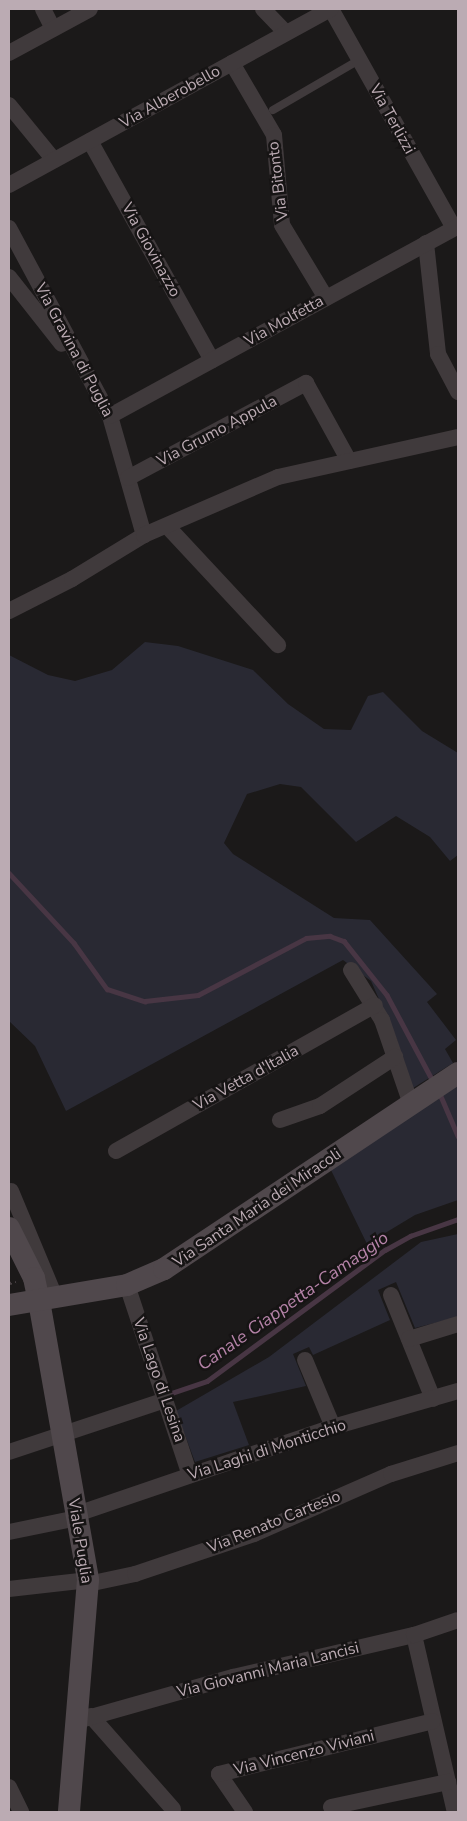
<!DOCTYPE html>
<html>
<head>
<meta charset="utf-8">
<style>
  body { margin:0 }
  #map { position:relative; width:467px; height:1821px; overflow:hidden; background:#1b1919; font-family:"Nunito Sans",sans-serif }
  div>[style] { position:absolute }
  [style*='--x'] { left:calc(var(--x)*1px); top:calc(var(--y)*1px); width:calc(var(--w)*1px); rotate:calc(var(--a)*1deg) }
  .green>* { inset:0; background:#292933 }
  .stream>* { height:4.5px; margin:-2.25px; padding:0 2.25px; transform-origin:2.25px; border-radius:2.25px; background:#483644 }
  .path>* { height:2.5px; margin-top:-1.25px; transform-origin:0; background:repeating-linear-gradient(90deg,#474043 0 2.5px,transparent 0 6.5px) }
  .lane>* { height:8px; margin:-4px; padding:0 4px; transform-origin:4px; border-radius:4px; background:#403a3c }
  .street>* { height:16px; margin:-8px; padding:0 8px; transform-origin:8px; border-radius:8px; background:#403a3c }
  .secondary>* { height:22px; margin:-11px; padding:0 11px; transform-origin:11px; border-radius:11px; background:#50484c }
  span { translate:-50% -50%; white-space:nowrap; text-align:center; line-height:1.15; -webkit-text-stroke:5px #161414; paint-order:stroke }
  .street-label { font-size:16px; color:#bbabb3 }
  .water-label { font-size:18px; color:#b583a8; font-style:italic }
  .frame { position:absolute; inset:0; border:10px solid #bbabb3; pointer-events:none }
</style>
</head>
<body>
<div id="map">
  <div class="green">
    <div style="clip-path:polygon(145px 642px,178px 646px,253px 670px,288px 704px,324px 729px,351px 730px,368px 696px,383px 692px,422px 731px,458px 753px,458px 855px,450px 861px,430px 837px,396px 816px,356px 842px,301px 787px,280px 784px,247px 794px,224px 843px,233px 854px,334px 918px,370px 920px,437px 994px,427px 1002px,456px 1040px,445px 1049px,453px 1063px,410px 1090px,397px 1040px,371px 981px,343px 960px,66px 1111px,35px 1046px,9px 1021px,9px 655px,48px 675px,75px 681px,112px 670px)"></div>
    <div style="clip-path:polygon(458px 1079px,458px 1200px,415px 1215px,367px 1244px,330px 1168px)"></div>
    <div style="clip-path:polygon(458px 1234px,458px 1317px,415px 1328px,396px 1282px,378px 1290px,390px 1320px,313px 1355px,309px 1347px,293px 1354px,306px 1386px,233px 1402px,249px 1445px,195px 1462px,176px 1411px,269px 1357px,421px 1242px)"></div>
  </div>
  <div class="stream">
    <div style="--x:9;--y:873;--w:96;--a:47.1"></div>
    <div style="--x:74;--y:943;--w:57;--a:54.3"></div>
    <div style="--x:107;--y:989;--w:40;--a:18"></div>
    <div style="--x:145;--y:1001;--w:53;--a:-6.5"></div>
    <div style="--x:198;--y:995;--w:122;--a:-27.8"></div>
    <div style="--x:306;--y:938;--w:24;--a:-5"></div>
    <div style="--x:330;--y:936;--w:15;--a:20"></div>
    <div style="--x:344;--y:941;--w:69;--a:51.5"></div>
    <div style="--x:387;--y:995;--w:98;--a:61.9"></div>
    <div style="--x:440;--y:1094;--w:46;--a:66.8"></div>
    <div style="--x:172;--y:1393;--w:37;--a:-19"></div>
    <div style="--x:207;--y:1381;--w:221;--a:-36.4"></div>
    <div style="--x:385;--y:1250;--w:29;--a:-29"></div>
    <div style="--x:410;--y:1236;--w:51;--a:-19.5"></div>
  </div>
  <div class="path">
    <div style="--x:9;--y:1283;--w:7;--a:-8"></div>
  </div>
  <div class="lane">
    <div style="--x:273;--y:110;--w:99;--a:-30.2"></div>
  </div>
  <div class="street">
    <div style="--x:43;--y:9;--w:22;--a:63"></div>
    <div style="--x:263;--y:9;--w:33;--a:46"></div>
    <div style="--x:331;--y:9;--w:251;--a:60.7"></div>
    <div style="--x:9;--y:53;--w:92;--a:-28.5"></div>
    <div style="--x:232;--y:63;--w:83;--a:59.7"></div>
    <div style="--x:274;--y:135;--w:90;--a:84.9"></div>
    <div style="--x:282;--y:225;--w:85;--a:58.9"></div>
    <div style="--x:9;--y:105;--w:71;--a:50.7"></div>
    <div style="--x:90;--y:141;--w:251;--a:60.9"></div>
    <div style="--x:9;--y:185;--w:367;--a:-28.7"></div>
    <div style="--x:9;--y:228;--w:213;--a:61.8"></div>
    <div style="--x:110;--y:416;--w:124;--a:74.1"></div>
    <div style="--x:426;--y:243;--w:112;--a:83.8"></div>
    <div style="--x:438;--y:354;--w:43;--a:62.2"></div>
    <div style="--x:9;--y:277;--w:85;--a:51.7"></div>
    <div style="--x:110;--y:416;--w:396;--a:-28.6"></div>
    <div style="--x:128;--y:478;--w:202;--a:-28.1"></div>
    <div style="--x:306;--y:383;--w:89;--a:61.1"></div>
    <div style="--x:167;--y:526;--w:163;--a:47"></div>
    <div style="--x:9;--y:611;--w:71;--a:-26.9"></div>
    <div style="--x:72;--y:579;--w:84;--a:-31.4"></div>
    <div style="--x:144;--y:535;--w:146;--a:-23.4"></div>
    <div style="--x:278;--y:477;--w:184;--a:-12.5"></div>
    <div style="--x:351;--y:970;--w:59;--a:58.2"></div>
    <div style="--x:382;--y:1020;--w:89;--a:71"></div>
    <div style="--x:280;--y:1120;--w:42;--a:-19.3"></div>
    <div style="--x:320;--y:1106;--w:90;--a:-33.2"></div>
    <div style="--x:116;--y:1151;--w:297;--a:-29.4"></div>
    <div style="--x:11;--y:1191;--w:117;--a:67.4"></div>
    <div style="--x:127;--y:1285;--w:200;--a:71.7"></div>
    <div style="--x:391;--y:1295;--w:112;--a:68"></div>
    <div style="--x:409;--y:1339;--w:51;--a:-17"></div>
    <div style="--x:305;--y:1360;--w:73;--a:67.3"></div>
    <div style="--x:9;--y:1452;--w:164;--a:-18.4"></div>
    <div style="--x:77;--y:1514;--w:270;--a:-18.8"></div>
    <div style="--x:333;--y:1427;--w:130;--a:-16.1"></div>
    <div style="--x:9;--y:1532;--w:69;--a:-11.6"></div>
    <div style="--x:88;--y:1584;--w:48;--a:-12"></div>
    <div style="--x:135;--y:1574;--w:126;--a:-18.6"></div>
    <div style="--x:254;--y:1534;--w:150;--a:-23.7"></div>
    <div style="--x:391;--y:1474;--w:70;--a:-17.4"></div>
    <div style="--x:9;--y:1589;--w:80;--a:-6.5"></div>
    <div style="--x:414;--y:1635;--w:182;--a:77"></div>
    <div style="--x:91;--y:1716;--w:124;--a:48.6"></div>
    <div style="--x:77;--y:1721;--w:162;--a:-15.8"></div>
    <div style="--x:233;--y:1677;--w:186;--a:-13.1"></div>
    <div style="--x:414;--y:1635;--w:46;--a:-18.8"></div>
    <div style="--x:9;--y:1787;--w:28;--a:64"></div>
    <div style="--x:331;--y:1807;--w:120;--a:-12.1"></div>
    <div style="--x:245;--y:1812;--w:46;--a:-124.4"></div>
    <div style="--x:219;--y:1774;--w:220;--a:-13.9"></div>
  </div>
  <div class="secondary">
    <div style="--x:9;--y:1228;--w:56;--a:63.4"></div>
    <div style="--x:34;--y:1278;--w:24;--a:78"></div>
    <div style="--x:39;--y:1301;--w:283;--a:80"></div>
    <div style="--x:88;--y:1580;--w:233;--a:94.7"></div>
    <div style="--x:9;--y:1305;--w:120;--a:-9.6"></div>
    <div style="--x:127;--y:1285;--w:40;--a:-23.4"></div>
    <div style="--x:164;--y:1269;--w:353;--a:-33.7"></div>
  </div>
  <div class="street-label">
    <span style="left:170px;top:97px;rotate:-29deg">Via Alberobello</span>
    <span style="left:392px;top:119px;rotate:61deg">Via Terlizzi</span>
    <span style="left:278px;top:181px;rotate:-97deg">Via Bitonto</span>
    <span style="left:151px;top:250px;rotate:61deg">Via Giovinazzo</span>
    <span style="left:284px;top:321px;rotate:-29deg">Via Molfetta</span>
    <span style="left:74px;top:350px;rotate:62deg">Via Gravina di Puglia</span>
    <span style="left:217px;top:431px;rotate:-28deg">Via Grumo Appula</span>
    <span style="left:246px;top:1078px;rotate:-29deg">Via Vetta d'Italia</span>
    <span style="left:257px;top:1208px;rotate:-34deg">Via Santa Maria dei Miracoli</span>
    <span style="left:159px;top:1380px;rotate:71deg">Via Lago di Lesina</span>
    <span style="left:267px;top:1450px;rotate:-18deg">Via Laghi di Monticchio</span>
    <span style="left:274px;top:1522px;rotate:-22deg">Via Renato Cartesio</span>
    <span style="left:80px;top:1541px;rotate:81deg">Viale Puglia</span>
    <span style="left:268px;top:1670px;rotate:-14deg">Via Giovanni Maria Lancisi</span>
    <span style="left:304px;top:1753px;rotate:-14deg">Via Vincenzo Viviani</span>
  </div>
  <div class="water-label">
    <span style="left:293px;top:1301px;rotate:-35deg">Canale Ciappetta-Camaggio</span>
  </div>
  <div class="frame"></div>
</div>
</body>
</html>
